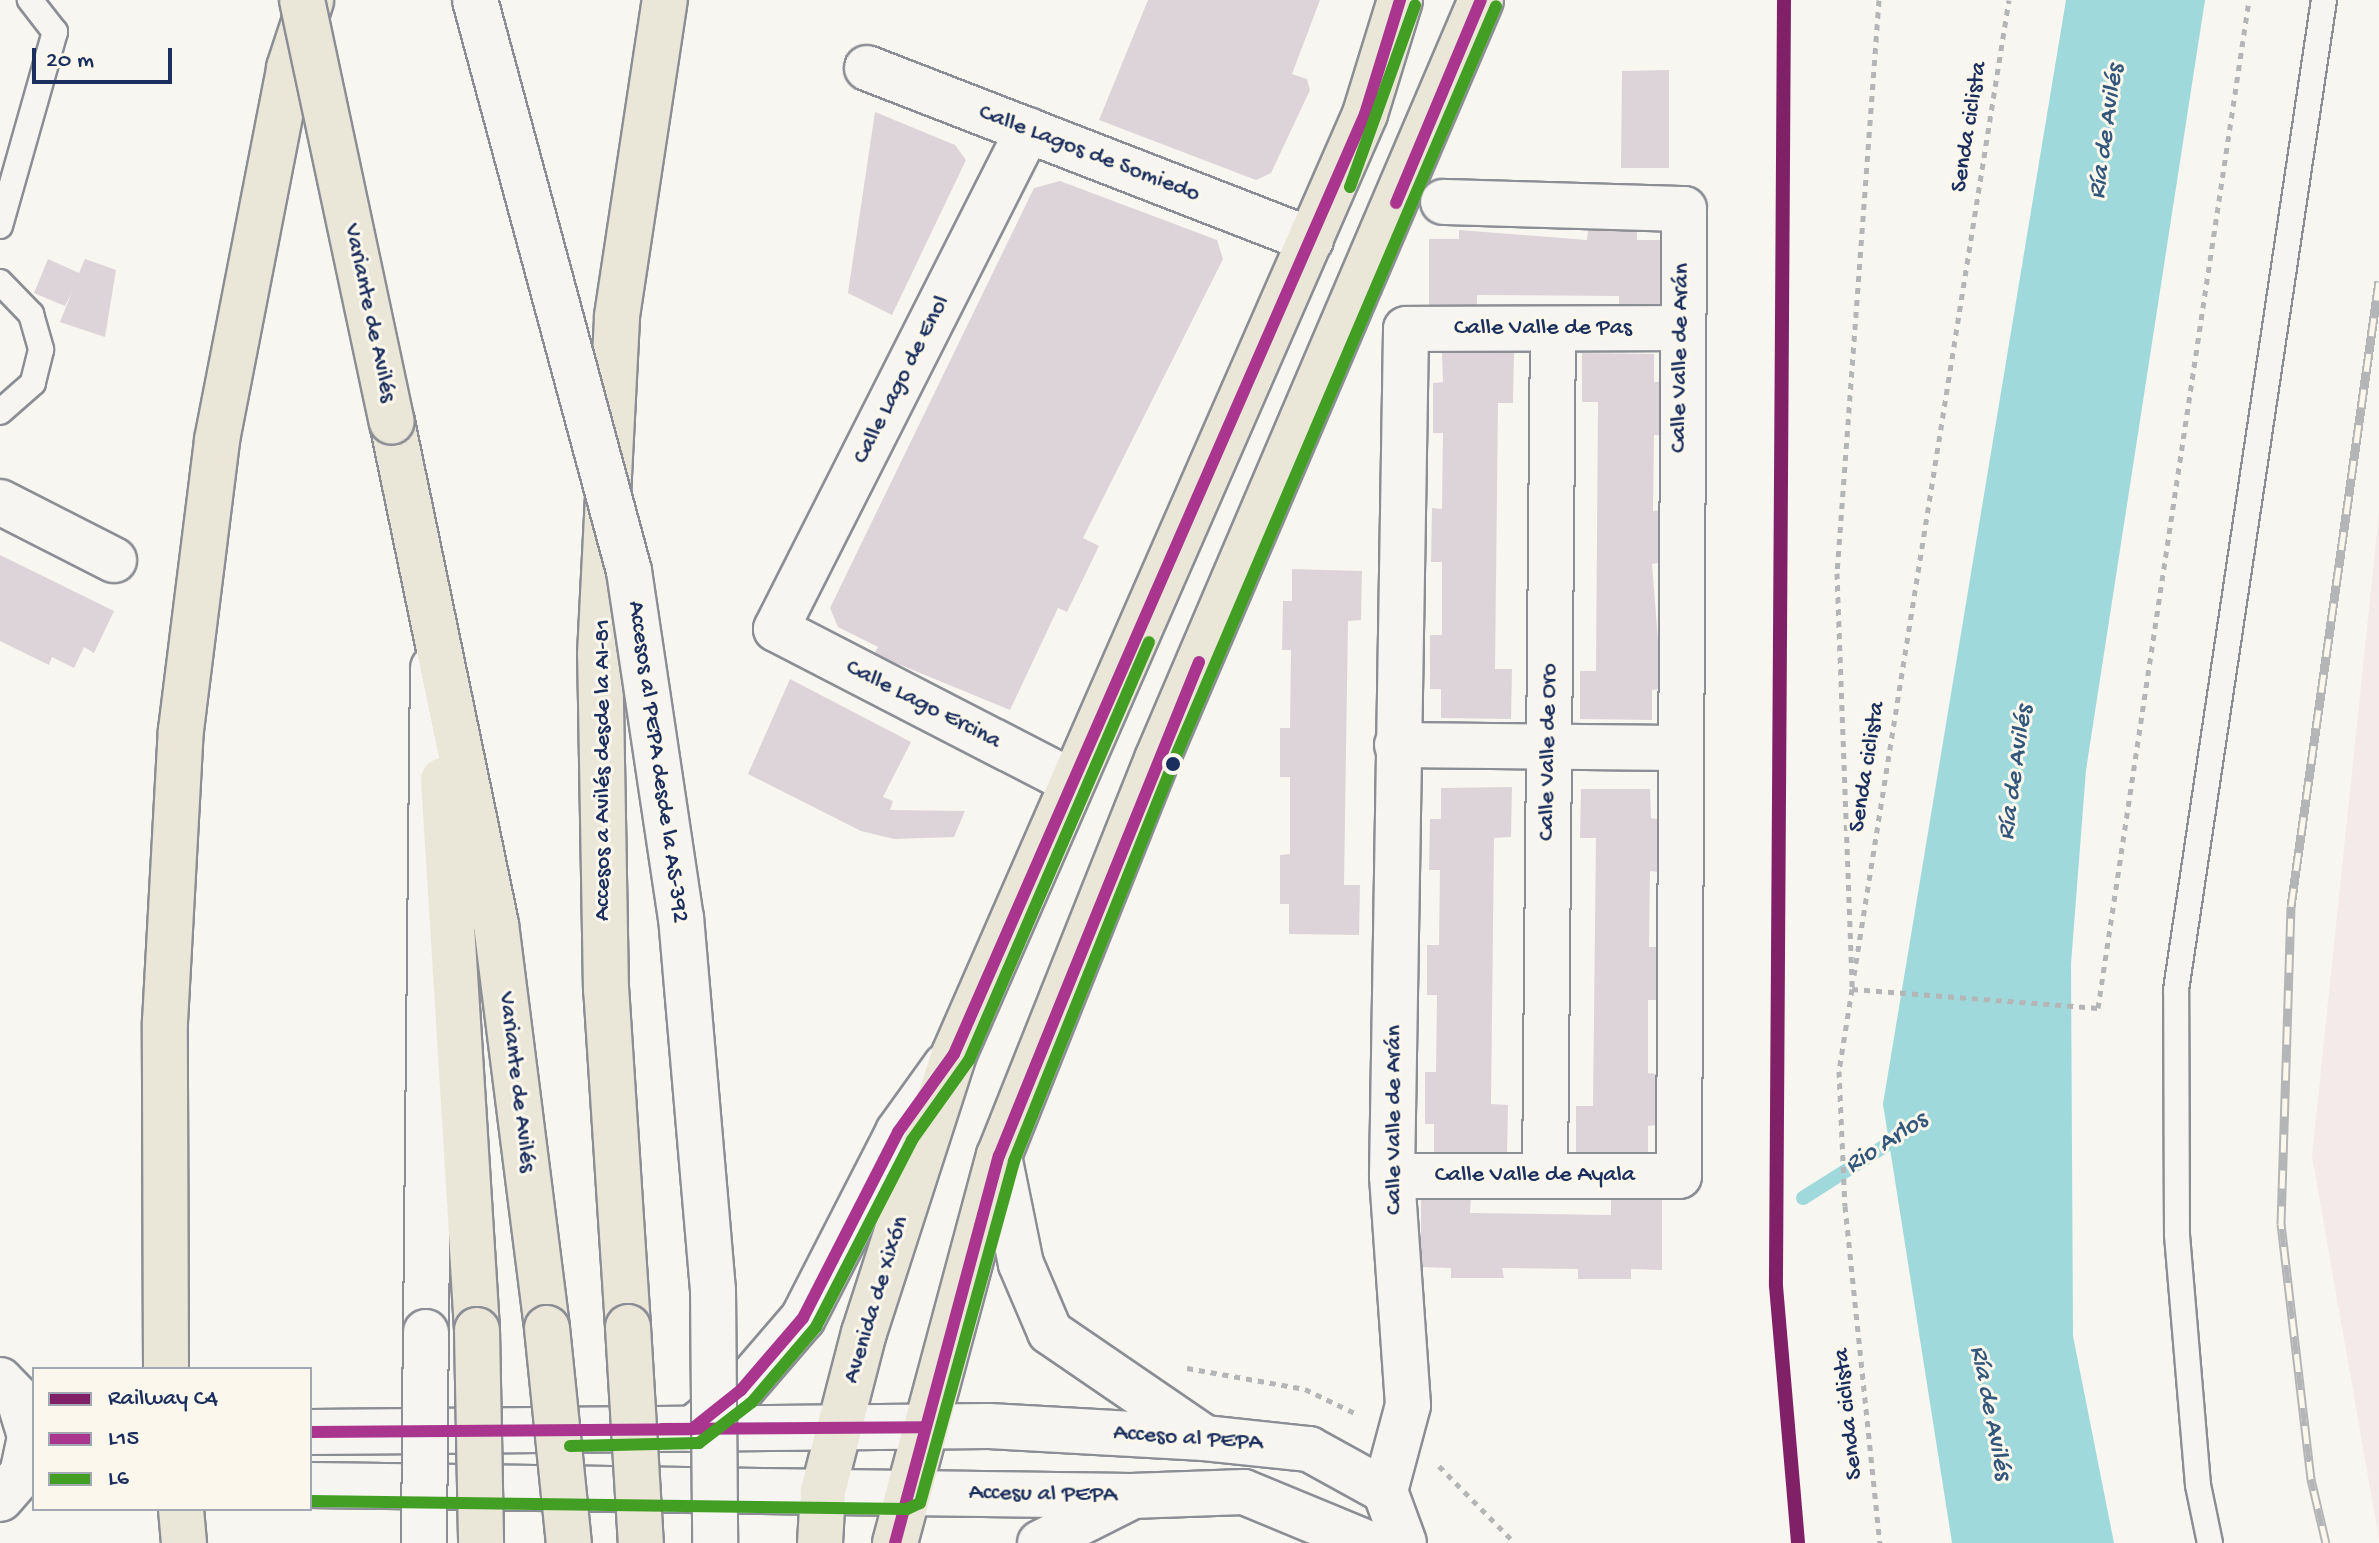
<!DOCTYPE html>
<html>
<head>
<meta charset="utf-8">
<style>
  body { margin:0 }
  #map { position:relative; width:2379px; height:1543px; overflow:hidden; background:#f8f6f0; font-family:"Gochi Hand",sans-serif }
  div>[style] { position:absolute }
  [style*='--x'] { left:calc(var(--x)*1px); top:calc(var(--y)*1px); width:calc(var(--w)*1px); rotate:calc(var(--a)*1deg) }
  .built>* { inset:0; background:#f3eae9 }
  .water>* { inset:0; background:#a0d9db }
  .stream>* { height:14px; margin:-7px; padding:0 7px; transform-origin:7px; border-radius:7px; background:#a0d9db }
  .building>* { inset:0; background:#ddd4d9 }
  .path>* { height:5px; margin-top:-2.5px; transform-origin:0; background:repeating-linear-gradient(90deg,#b3b5b7 0 6px,transparent 0 12px) }
  .roads { filter:drop-shadow(2px 0 #8b8e94) drop-shadow(-2px 0 #8b8e94) drop-shadow(0 2px #8b8e94) drop-shadow(0 -2px #8b8e94) }
  .lane>* { height:24px; margin:-12px; padding:0 12px; transform-origin:12px; border-radius:12px; background:#f6f5f1 }
  .street>* { height:44px; margin:-22px; padding:0 22px; transform-origin:22px; border-radius:22px; background:#f6f5f1 }
  .secondary>* { height:44px; margin:-22px; padding:0 22px; transform-origin:22px; border-radius:22px; background:#f6f5f1 }
  .primary>* { height:44px; margin:-22px; padding:0 22px; transform-origin:22px; border-radius:22px; background:#ebe7d8 }
  .highway>* { height:44px; margin:-22px; padding:0 22px; transform-origin:22px; border-radius:22px; background:#ebe7d8 }
  .rail>* { height:9px; margin-top:-4.5px; transform-origin:0; background:repeating-linear-gradient(90deg,#fbf7ec 0 18px,#b3b5b7 0 36px); box-sizing:border-box; border-block:2px solid #b3b5b7 }
  .bridges { filter:drop-shadow(2px 0 #8b8e94) drop-shadow(-2px 0 #8b8e94) drop-shadow(0 2px #8b8e94) drop-shadow(0 -2px #8b8e94) }
  .secondary-bridge>* { height:44px; margin:-22px; padding:0 22px; transform-origin:22px; border-radius:22px; background:#f6f5f1 }
  .highway-bridge>* { height:44px; margin:-22px; padding:0 22px; transform-origin:22px; border-radius:22px; background:#ebe7d8 }
  .bus-1>* { height:12px; margin:-6px; padding:0 6px; transform-origin:6px; border-radius:6px; background:#a9358e }
  .bus-2>* { height:12px; margin:-6px; padding:0 6px; transform-origin:6px; border-radius:6px; background:#429f23 }
  .rail-1>* { height:14px; margin:-7px; padding:0 7px; transform-origin:7px; border-radius:7px; background:#802168 }
  .dots>* { width:22px; height:22px; translate:-50% -50%; box-sizing:border-box; border:4px solid #fbf7ec; border-radius:50% }
  span { translate:-50% -50%; white-space:nowrap; text-align:center; line-height:1.15; -webkit-text-stroke:6px #fbf7ec; paint-order:stroke }
  .street-label { font-size:24px; color:#1b2f5e }
  .water-label { font-size:26px; color:#33567b; font-style:italic }
  .legend { position:absolute; left:32px; top:1367px; width:280px; height:144px; box-sizing:border-box; background:#fbf7ec; border:2px solid #a1a7b3; margin:0; padding:10px 14px; list-style:none; font-size:24px; color:#1b2f5e }
  .legend li { display:flex; align-items:center; gap:16px; height:40px }
  .legend b { width:40px; border:2px solid #a1a7b3 }
  .scale { position:absolute; left:32px; top:48px; width:140px; height:36px; box-sizing:border-box; border:4px solid #1b2f5e; border-top:0; padding-left:10px; font-size:24px; line-height:28px; white-space:nowrap; color:#1b2f5e; -webkit-text-stroke:6px #fbf7ec; paint-order:stroke }
</style>
</head>
<body>
<div id="map">
  <div class="built">
    <div style="clip-path:polygon(2379px 513px,2379px 1539px,2312px 1156px)"></div>
  </div>
  <div class="water">
    <div style="clip-path:polygon(2066px 0,2205px 0,2086px 770px,2071px 964px,2073px 1336px,2114px 1543px,1952px 1543px,1883px 1104px)"></div>
  </div>
  <div class="stream">
    <div style="--x:1803;--y:1198;--w:120;--a:-32.4"></div>
  </div>
  <div class="building">
    <div style="clip-path:polygon(1148px 0,1320px 0,1292px 74px,1307px 79px,1310px 90px,1271px 173px,1256px 180px,1099px 120px)"></div>
    <div style="clip-path:polygon(1669px 70px,1669px 168px,1621px 168px,1622px 71px)"></div>
    <div style="clip-path:polygon(875px 112px,955px 145px,966px 160px,892px 315px,848px 293px)"></div>
    <div style="clip-path:polygon(1060px 181px,1217px 240px,1223px 259px,1083px 538px,1099px 546px,1067px 612px,1058px 608px,1010px 710px,874px 654px,878px 647px,838px 627px,830px 608px,1034px 188px)"></div>
    <div style="clip-path:polygon(1459px 230px,1587px 240px,1588px 231px,1637px 231px,1637px 240px,1669px 240px,1669px 312px,1619px 312px,1619px 296px,1477px 295px,1477px 311px,1429px 310px,1429px 239px,1459px 239px)"></div>
    <div style="clip-path:polygon(48px 259px,79px 273px,85px 259px,116px 270px,105px 337px,60px 322px,72px 292px,65px 306px,34px 293px)"></div>
    <div style="clip-path:polygon(1514px 352px,1513px 403px,1498px 403px,1495px 669px,1512px 669px,1511px 719px,1441px 718px,1441px 689px,1430px 689px,1430px 635px,1442px 635px,1442px 562px,1431px 562px,1432px 508px,1442px 509px,1443px 433px,1433px 433px,1433px 383px,1443px 382px,1442px 353px)"></div>
    <div style="clip-path:polygon(1582px 353px,1654px 354px,1654px 382px,1665px 382px,1663px 435px,1654px 435px,1653px 511px,1662px 510px,1663px 562px,1652px 564px,1662px 689px,1652px 690px,1652px 720px,1580px 719px,1580px 671px,1596px 671px,1598px 402px,1582px 402px)"></div>
    <div style="clip-path:polygon(0 555px,114px 611px,94px 653px,84px 647px,74px 668px,52px 657px,49px 665px,0 641px)"></div>
    <div style="clip-path:polygon(1292px 569px,1362px 571px,1361px 620px,1348px 621px,1344px 885px,1360px 885px,1359px 935px,1289px 934px,1289px 904px,1280px 904px,1280px 855px,1290px 854px,1290px 777px,1280px 777px,1280px 728px,1290px 728px,1291px 650px,1282px 650px,1283px 601px,1292px 601px)"></div>
    <div style="clip-path:polygon(790px 679px,911px 742px,883px 797px,893px 801px,890px 810px,965px 811px,954px 837px,894px 839px,861px 831px,748px 774px)"></div>
    <div style="clip-path:polygon(1512px 787px,1511px 837px,1494px 838px,1491px 1104px,1508px 1105px,1507px 1155px,1434px 1154px,1434px 1124px,1425px 1124px,1425px 1072px,1436px 1072px,1437px 995px,1427px 995px,1427px 945px,1439px 945px,1440px 870px,1429px 870px,1430px 819px,1441px 819px,1441px 788px)"></div>
    <div style="clip-path:polygon(1581px 789px,1650px 789px,1651px 818px,1661px 820px,1660px 872px,1650px 871px,1649px 947px,1660px 947px,1660px 1000px,1648px 1000px,1648px 1073px,1657px 1074px,1657px 1125px,1648px 1126px,1648px 1155px,1576px 1155px,1576px 1106px,1593px 1106px,1596px 838px,1580px 838px)"></div>
    <div style="clip-path:polygon(1421px 1196px,1471px 1196px,1470px 1213px,1611px 1215px,1611px 1196px,1662px 1198px,1662px 1270px,1631px 1269px,1631px 1279px,1578px 1279px,1578px 1269px,1502px 1268px,1504px 1278px,1451px 1278px,1451px 1268px,1421px 1267px)"></div>
  </div>
  <div class="path">
    <div style="--x:1879;--y:0;--w:575;--a:94.19"></div>
    <div style="--x:1837;--y:573;--w:416;--a:87.9"></div>
    <div style="--x:1852;--y:989;--w:247;--a:4.4"></div>
    <div style="--x:2098;--y:1008;--w:1019;--a:-81.48"></div>
    <div style="--x:1854;--y:975;--w:987;--a:-80.97"></div>
    <div style="--x:1852;--y:989;--w:83;--a:99"></div>
    <div style="--x:1839;--y:1071;--w:135;--a:87.5"></div>
    <div style="--x:1845;--y:1206;--w:339;--a:84.1"></div>
    <div style="--x:1187;--y:1368;--w:120;--a:10.1"></div>
    <div style="--x:1305;--y:1389;--w:58;--a:25.7"></div>
    <div style="--x:1439;--y:1466;--w:108;--a:45.4"></div>
  </div>
  <div class="roads">
    <div class="lane">
      <div style="--x:0;--y:226;--w:202;--a:-74.2"></div>
      <div style="--x:55;--y:32;--w:41;--a:-128"></div>
      <div style="--x:0;--y:282;--w:45;--a:45.9"></div>
      <div style="--x:31;--y:314;--w:37;--a:74"></div>
      <div style="--x:41;--y:350;--w:34;--a:104"></div>
      <div style="--x:33;--y:383;--w:44;--a:138.7"></div>
      <div style="--x:2210;--y:1543;--w:59;--a:-101.7"></div>
      <div style="--x:2198;--y:1485;--w:251;--a:-94.8"></div>
      <div style="--x:2177;--y:1235;--w:245;--a:-90.2"></div>
      <div style="--x:2176;--y:990;--w:1001;--a:-81.5"></div>
    </div>
    <div class="street">
      <div style="--x:867;--y:68;--w:476;--a:21.2"></div>
      <div style="--x:1028;--y:130;--w:559;--a:116.79"></div>
      <div style="--x:776;--y:629;--w:331;--a:27.3"></div>
      <div style="--x:0;--y:502;--w:128;--a:27"></div>
      <div style="--x:1397;--y:745;--w:281;--a:0.6"></div>
      <div style="--x:999;--y:1156;--w:110;--a:78.5"></div>
      <div style="--x:1021;--y:1264;--w:74;--a:66.9"></div>
      <div style="--x:1050;--y:1332;--w:184;--a:34.4"></div>
      <div style="--x:1392;--y:1176;--w:287;--a:0"></div>
      <div style="--x:1679;--y:1176;--w:967;--a:-89.7"></div>
      <div style="--x:1684;--y:209;--w:241;--a:-178.3"></div>
      <div style="--x:1545;--y:1176;--w:847;--a:-89.46"></div>
      <div style="--x:0;--y:1380;--w:28;--a:46"></div>
      <div style="--x:19;--y:1400;--w:39;--a:73"></div>
      <div style="--x:30;--y:1437;--w:38;--a:102"></div>
      <div style="--x:22;--y:1474;--w:33;--a:131"></div>
      <div style="--x:692;--y:1429;--w:63;--a:-38.5"></div>
      <div style="--x:741;--y:1390;--w:95;--a:-49.3"></div>
      <div style="--x:803;--y:1318;--w:209;--a:-62.9"></div>
      <div style="--x:898;--y:1132;--w:82;--a:-54.4"></div>
      <div style="--x:310;--y:1432;--w:679;--a:-0.51"></div>
      <div style="--x:989;--y:1426;--w:215;--a:3.2"></div>
      <div style="--x:1204;--y:1438;--w:106;--a:6"></div>
      <div style="--x:1309;--y:1449;--w:87;--a:28.9"></div>
      <div style="--x:1385;--y:1491;--w:55;--a:69.9"></div>
      <div style="--x:310;--y:1485;--w:821;--a:0.77"></div>
      <div style="--x:1131;--y:1496;--w:113;--a:-2"></div>
      <div style="--x:1244;--y:1492;--w:133;--a:22.5"></div>
      <div style="--x:1385;--y:1491;--w:89;--a:-75"></div>
      <div style="--x:1408;--y:1405;--w:230;--a:-94"></div>
      <div style="--x:1392;--y:1176;--w:847;--a:-89.05"></div>
      <div style="--x:1406;--y:329;--w:274;--a:-0.2"></div>
      <div style="--x:1040;--y:1543;--w:97;--a:-26.8"></div>
    </div>
    <div class="secondary">
      <div style="--x:426;--y:1332;--w:664;--a:-89.4"></div>
    </div>
    <div class="primary">
      <div style="--x:820;--y:1543;--w:52;--a:-86.7"></div>
      <div style="--x:823;--y:1491;--w:163;--a:-75.5"></div>
      <div style="--x:864;--y:1333;--w:293;--a:-72.1"></div>
      <div style="--x:954;--y:1054;--w:1026;--a:-66.38"></div>
      <div style="--x:1365;--y:114;--w:119;--a:-72.9"></div>
      <div style="--x:895;--y:1543;--w:401;--a:-75"></div>
      <div style="--x:999;--y:1156;--w:427;--a:-68.3"></div>
      <div style="--x:1157;--y:759;--w:825;--a:-66.88"></div>
    </div>
    <div class="highway">
      <div style="--x:392;--y:422;--w:513;--a:78.3"></div>
      <div style="--x:496;--y:924;--w:407;--a:82.8"></div>
      <div style="--x:443;--y:780;--w:551;--a:86.46"></div>
      <div style="--x:628;--y:1327;--w:338;--a:-93.7"></div>
      <div style="--x:606;--y:990;--w:336;--a:-91"></div>
      <div style="--x:600;--y:654;--w:338;--a:-87.1"></div>
      <div style="--x:617;--y:316;--w:320;--a:-81.4"></div>
      <div style="--x:166;--y:1369;--w:347;--a:-90.2"></div>
      <div style="--x:165;--y:1022;--w:292;--a:-86.9"></div>
      <div style="--x:181;--y:730;--w:292;--a:-82.9"></div>
      <div style="--x:217;--y:440;--w:379;--a:-79"></div>
      <div style="--x:289;--y:68;--w:71;--a:-71.8"></div>
      <div style="--x:181;--y:1509;--w:34;--a:85"></div>
    </div>
  </div>
  <div class="rail">
    <div style="--x:2326;--y:1543;--w:66;--a:-103.2"></div>
    <div style="--x:2311;--y:1479;--w:257;--a:-96.7"></div>
    <div style="--x:2281;--y:1224;--w:318;--a:-88.2"></div>
    <div style="--x:2291;--y:906;--w:631;--a:-81.99"></div>
  </div>
  <div class="bridges">
    <div class="secondary-bridge">
      <div style="--x:475;--y:0;--w:591;--a:74.91"></div>
      <div style="--x:629;--y:571;--w:350;--a:81.5"></div>
      <div style="--x:681;--y:917;--w:374;--a:85.1"></div>
      <div style="--x:713;--y:1290;--w:253;--a:89.5"></div>
      <div style="--x:424;--y:1543;--w:211;--a:-89.5"></div>
    </div>
    <div class="highway-bridge">
      <div style="--x:302;--y:0;--w:431;--a:78"></div>
      <div style="--x:628;--y:1327;--w:216;--a:86.6"></div>
      <div style="--x:547;--y:1328;--w:216;--a:84.2"></div>
      <div style="--x:477;--y:1330;--w:213;--a:88.9"></div>
    </div>
  </div>
  <div class="bus-1">
    <div style="--x:1396;--y:203;--w:220;--a:-67.3"></div>
    <div style="--x:662;--y:1429;--w:263;--a:-0.4"></div>
    <div style="--x:310;--y:1432;--w:382;--a:-0.4"></div>
    <div style="--x:692;--y:1429;--w:63;--a:-38.5"></div>
    <div style="--x:741;--y:1390;--w:95;--a:-49.3"></div>
    <div style="--x:803;--y:1318;--w:209;--a:-62.9"></div>
    <div style="--x:898;--y:1132;--w:96;--a:-54.3"></div>
    <div style="--x:954;--y:1054;--w:1026;--a:-66.38"></div>
    <div style="--x:1365;--y:114;--w:119;--a:-72.9"></div>
    <div style="--x:895;--y:1543;--w:401;--a:-75"></div>
    <div style="--x:999;--y:1156;--w:533;--a:-67.96"></div>
  </div>
  <div class="bus-2">
    <div style="--x:1350;--y:187;--w:193;--a:-70.3"></div>
    <div style="--x:570;--y:1446;--w:129;--a:-1.3"></div>
    <div style="--x:699;--y:1443;--w:67;--a:-37.7"></div>
    <div style="--x:752;--y:1402;--w:99;--a:-49.5"></div>
    <div style="--x:816;--y:1327;--w:210;--a:-62.8"></div>
    <div style="--x:912;--y:1140;--w:98;--a:-54.5"></div>
    <div style="--x:969;--y:1060;--w:455;--a:-66.7"></div>
    <div style="--x:310;--y:1501;--w:597;--a:0.77"></div>
    <div style="--x:907;--y:1509;--w:14;--a:-25"></div>
    <div style="--x:920;--y:1503;--w:355;--a:-74.6"></div>
    <div style="--x:1014;--y:1161;--w:426;--a:-68.2"></div>
    <div style="--x:1172;--y:765;--w:825;--a:-66.88"></div>
  </div>
  <div class="rail-1">
    <div style="--x:1784;--y:0;--w:1286;--a:90.36"></div>
    <div style="--x:1776;--y:1286;--w:258;--a:85.1"></div>
  </div>
  <div class="dots">
    <div style="left:1173px;top:764px;background:#1b2f5e"></div>
  </div>
  <div class="street-label">
    <span style="left:1970px;top:127px;rotate:-81deg">Senda ciclista</span>
    <span style="left:1089px;top:154px;rotate:21deg">Calle Lagos de Somiedo</span>
    <span style="left:369px;top:313px;rotate:78deg">Variante de Avilés</span>
    <span style="left:1543px;top:329px">Calle Valle de Pas</span>
    <span style="left:1681px;top:358px;rotate:-89deg">Calle Valle de Arán</span>
    <span style="left:902px;top:380px;rotate:-63deg">Calle Lago de Enol</span>
    <span style="left:923px;top:705px;rotate:27deg">Calle Lago Ercina</span>
    <span style="left:1549px;top:752px;rotate:-89deg">Calle Valle de Oro</span>
    <span style="left:657px;top:762px;rotate:82deg">Accesos al PEPA desde la AS-392</span>
    <span style="left:1868px;top:767px;rotate:-81deg">Senda ciclista</span>
    <span style="left:604px;top:770px;rotate:-90deg">Accesos a Avilés desde la AI-81</span>
    <span style="left:516px;top:1082px;rotate:83deg">Variante de Avilés</span>
    <span style="left:1395px;top:1120px;rotate:-90deg">Calle Valle de Arán</span>
    <span style="left:1535px;top:1176px">Calle Valle de Ayala</span>
    <span style="left:877px;top:1300px;rotate:-73deg">Avenida de Xixón</span>
    <span style="left:1849px;top:1414px;rotate:-96deg">Senda ciclista</span>
    <span style="left:1188px;top:1439px;rotate:4deg">Acceso al PEPA</span>
    <span style="left:1043px;top:1495px;rotate:1deg">Accesu al PEPA</span>
  </div>
  <div class="water-label">
    <span style="left:2108px;top:132px;rotate:-82deg">Ría de Avilés</span>
    <span style="left:2017px;top:773px;rotate:-82deg">Ría de Avilés</span>
    <span style="left:1887px;top:1144px;rotate:-33deg">Rio Arlos</span>
    <span style="left:1989px;top:1413px;rotate:79deg">Ría de Avilés</span>
  </div>
  <ul class="legend">
  <li><b style="height:10px;background:#802168"></b>Railway C4</li>
  <li><b style="height:10px;background:#a9358e"></b>L15</li>
  <li><b style="height:10px;background:#429f23"></b>L6</li>
  </ul>
  <div class="scale">20 m</div>
</div>
</body>
</html>
